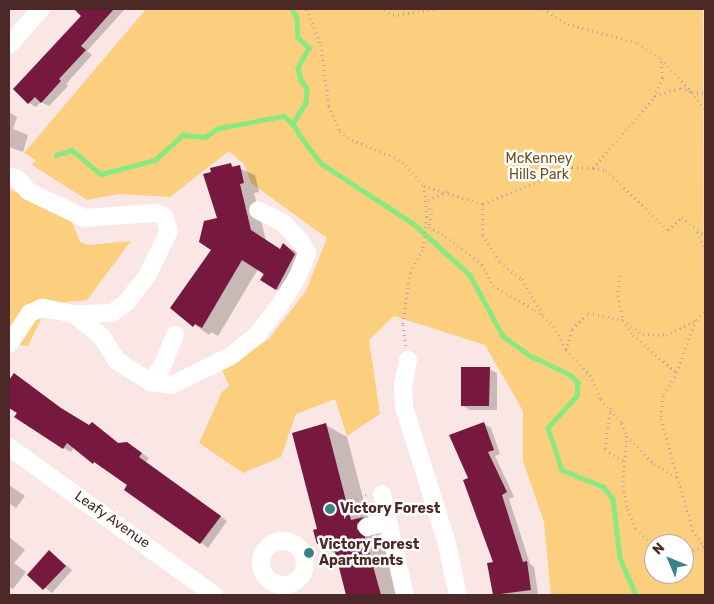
<!DOCTYPE html>
<html>
<head>
<meta charset="utf-8">
<style>
  body { margin:0 }
  #map { position:relative; width:714px; height:604px; overflow:hidden; background:#fae6e4; font-family:Rubik,sans-serif }
  div>[style] { position:absolute }
  [style*='--x'] { left:calc(var(--x)*1px); top:calc(var(--y)*1px); width:calc(var(--w)*1px); rotate:calc(var(--a)*1deg) }
  .green>* { inset:0; background:#fbcf7d }
  .shadow>* { inset:0; background:#0003 }
  .stream>* { height:4.5px; margin:-2.25px; padding:0 2.25px; transform-origin:2.25px; border-radius:2.25px; background:#8ae881 }
  .building>* { inset:0; background:#77193e }
  .path>* { height:2.5px; margin-top:-1.25px; transform-origin:0; background:repeating-linear-gradient(90deg,#bea4a3 0 1px,transparent 0 5px) }
  .minor>* { height:18px; margin:-9px; padding:0 9px; transform-origin:9px; border-radius:9px; background:#fff }
  .minor>.ring { margin:-9px; padding:0; box-sizing:content-box; background:none; border:18px solid #fff; border-radius:50% }
  .dots>* { width:14px; height:14px; translate:-50% -50%; box-sizing:border-box; border:2px solid #fff; border-radius:50% }
  span { translate:-50% -50%; white-space:nowrap; text-align:center; line-height:1.15; -webkit-text-stroke:5px #fff; paint-order:stroke }
  .park-label { font-size:14px; color:#6b511c }
  .poi-label { font-size:14px; color:#4c2827; font-weight:700 }
  .left { translate:0 -50%; text-align:left }
  .street-label { font-size:14px; color:#4c2827 }
  .frame { position:absolute; inset:0; border:10px solid #4c2827; pointer-events:none }
  .north { position:absolute; left:644px; top:534px; width:50px; height:50px; box-sizing:border-box; background:#fff; border:1px solid #b7a9a9; border-radius:50%; rotate:315deg; font-size:14px; font-weight:700; line-height:20px; text-align:center; color:#4c2827 }
  .north::after { content:''; display:block; margin:auto; width:18px; height:22px; background:#3a8288; clip-path:polygon(50% 0,100% 100%,50% 72%,0 100%) }
</style>
</head>
<body>
<div id="map">
  <div class="green">
    <div style="clip-path:polygon(evenodd,146px 9px,703px 9px,705px 595px,551px 595px,544px 522px,523px 461px,523px 411px,485px 345px,394px 316px,369px 340px,380px 414px,347px 436px,335px 399px,296px 414px,281px 457px,243px 473px,199px 443px,222px 392px,229px 386px,222px 370px,269px 339px,306px 291px,327px 238px,251px 183px,244px 164px,229px 151px,170px 197px,118px 194px,87px 200px,32px 165px,36px 160px,24px 153px,146px 9px,654px 544px,684px 544px,684px 574px,654px 574px,654px 544px)"></div>
    <div style="clip-path:polygon(9px 189px,70px 217px,80px 242px,88px 245px,131px 241px,87px 300px,58px 303px,44px 313px,28px 346px,9px 343px)"></div>
  </div>
  <div class="shadow">
    <div style="clip-path:polygon(85px 9px,125px 9px,87px 51px,92px 55px,66px 84px,68px 86px,49px 106px,41px 102px,36px 107px,29px 103px)"></div>
    <div style="clip-path:polygon(9px 112px,17px 117px,13px 129px,28px 135px,23px 152px,9px 147px)"></div>
    <div style="clip-path:polygon(231px 165px,255px 175px,259px 192px,254px 193px,266px 240px,280px 250px,284px 245px,299px 253px,291px 298px,276px 289px,258px 269px,218px 336px,211px 332px,209px 335px,172px 308px,213px 250px)"></div>
    <div style="clip-path:polygon(489px 369px,497px 373px,497px 410px,470px 410px,463px 406px)"></div>
    <div style="clip-path:polygon(9px 379px,90px 427px,92px 423px,100px 428px,120px 444px,135px 448px,149px 458px,146px 462px,227px 521px,208px 548px,102px 466px,74px 447px,71px 452px,64px 448px,9px 406px)"></div>
    <div style="clip-path:polygon(484px 424px,491px 428px,500px 454px,495px 456px,514px 497px,509px 499px,530px 564px,534px 567px,538px 594px,494px 595px,489px 564px,494px 563px,469px 479px)"></div>
    <div style="clip-path:polygon(326px 425px,347px 437px,369px 521px,384px 530px,378px 536px,378px 542px,387px 551px,398px 595px,347px 595px,336px 554px,318px 543px)"></div>
    <div style="clip-path:polygon(9px 485px,25px 496px,16px 508px,9px 503px)"></div>
    <div style="clip-path:polygon(9px 537px,25px 550px,14px 563px,26px 572px,13px 589px,9px 587px)"></div>
    <div style="clip-path:polygon(50px 552px,72px 570px,52px 593px,29px 575px)"></div>
  </div>
  <div class="stream">
    <div style="--x:292;--y:9;--w:10;--a:61"></div>
    <div style="--x:297;--y:18;--w:19;--a:87"></div>
    <div style="--x:298;--y:37;--w:16;--a:45"></div>
    <div style="--x:309;--y:48;--w:23;--a:119"></div>
    <div style="--x:298;--y:68;--w:12;--a:76"></div>
    <div style="--x:301;--y:80;--w:11;--a:56"></div>
    <div style="--x:307;--y:89;--w:14;--a:94"></div>
    <div style="--x:306;--y:103;--w:25;--a:122"></div>
    <div style="--x:293;--y:124;--w:24;--a:57"></div>
    <div style="--x:306;--y:144;--w:26;--a:51"></div>
    <div style="--x:322;--y:164;--w:110;--a:33.1"></div>
    <div style="--x:414;--y:224;--w:76;--a:42.3"></div>
    <div style="--x:470;--y:275;--w:69;--a:61.6"></div>
    <div style="--x:503;--y:336;--w:34;--a:36"></div>
    <div style="--x:531;--y:356;--w:42;--a:25.3"></div>
    <div style="--x:569;--y:374;--w:12;--a:42"></div>
    <div style="--x:578;--y:382;--w:14;--a:94"></div>
    <div style="--x:577;--y:396;--w:43;--a:132.2"></div>
    <div style="--x:548;--y:428;--w:44;--a:71.6"></div>
    <div style="--x:562;--y:470;--w:45;--a:22"></div>
    <div style="--x:604;--y:487;--w:15;--a:53"></div>
    <div style="--x:613;--y:499;--w:59;--a:83.2"></div>
    <div style="--x:620;--y:558;--w:40;--a:66.6"></div>
    <div style="--x:56;--y:155;--w:17;--a:-17"></div>
    <div style="--x:72;--y:150;--w:38;--a:40"></div>
    <div style="--x:101;--y:174;--w:56;--a:-14.5"></div>
    <div style="--x:155;--y:160;--w:38;--a:-42"></div>
    <div style="--x:183;--y:135;--w:22;--a:5"></div>
    <div style="--x:205;--y:137;--w:17;--a:-33"></div>
    <div style="--x:219;--y:128;--w:66;--a:-10.5"></div>
    <div style="--x:284;--y:116;--w:12;--a:42"></div>
  </div>
  <div class="building">
    <div style="clip-path:polygon(74px 9px,114px 9px,81px 46px,86px 50px,59px 79px,61px 81px,41px 103px,35px 97px,28px 104px,13px 89px,81px 16px)"></div>
    <div style="clip-path:polygon(231px 163px,232px 167px,240px 165px,244px 183px,240px 184px,251px 230px,280px 249px,283px 243px,295px 254px,276px 290px,260px 280px,264px 274px,242px 260px,202px 328px,195px 324px,193px 327px,170px 308px,211px 250px,199px 242px,204px 221px,217px 218px,203px 174px,211px 172px,210px 168px)"></div>
    <div style="clip-path:polygon(461px 367px,490px 367px,489px 406px,461px 406px)"></div>
    <div style="clip-path:polygon(14px 373px,61px 408px,89px 425px,92px 422px,118px 443px,127px 442px,142px 453px,139px 457px,221px 516px,200px 544px,124px 490px,127px 485px,94px 462px,93px 464px,67px 443px,63px 449px,14px 417px,17px 413px,9px 408px,9px 380px)"></div>
    <div style="clip-path:polygon(484px 422px,494px 450px,488px 452px,507px 492px,502px 495px,523px 562px,527px 561px,531px 590px,493px 595px,487px 563px,493px 562px,463px 480px,468px 478px,449px 435px)"></div>
    <div style="clip-path:polygon(326px 423px,351px 520px,364px 517px,357px 524px,357px 529px,365px 537px,381px 595px,346px 595px,332px 540px,317px 544px,313px 530px,317px 529px,292px 433px)"></div>
    <div style="clip-path:polygon(49px 550px,66px 566px,43px 590px,27px 575px)"></div>
  </div>
  <div class="path">
    <div style="--x:307;--y:9;--w:39;--a:69"></div>
    <div style="--x:321;--y:45;--w:62;--a:82.5"></div>
    <div style="--x:329;--y:106;--w:27;--a:66"></div>
    <div style="--x:340;--y:131;--w:15;--a:37"></div>
    <div style="--x:352;--y:140;--w:45;--a:22"></div>
    <div style="--x:394;--y:157;--w:14;--a:34"></div>
    <div style="--x:406;--y:165;--w:28;--a:49"></div>
    <div style="--x:424;--y:186;--w:31;--a:84"></div>
    <div style="--x:427;--y:217;--w:33;--a:97"></div>
    <div style="--x:423;--y:250;--w:26;--a:119"></div>
    <div style="--x:410;--y:273;--w:52;--a:97.7"></div>
    <div style="--x:403;--y:325;--w:21;--a:82"></div>
    <div style="--x:385;--y:9;--w:10;--a:37"></div>
    <div style="--x:393;--y:15;--w:44;--a:-7.8"></div>
    <div style="--x:543;--y:9;--w:29;--a:31"></div>
    <div style="--x:568;--y:24;--w:73;--a:15.2"></div>
    <div style="--x:638;--y:43;--w:28;--a:35"></div>
    <div style="--x:661;--y:59;--w:45;--a:46.8"></div>
    <div style="--x:692;--y:92;--w:13;--a:4"></div>
    <div style="--x:655;--y:96;--w:26;--a:-18"></div>
    <div style="--x:680;--y:88;--w:13;--a:18"></div>
    <div style="--x:692;--y:92;--w:21;--a:53"></div>
    <div style="--x:593;--y:168;--w:94;--a:-49.3"></div>
    <div style="--x:654;--y:97;--w:21;--a:-67"></div>
    <div style="--x:662;--y:78;--w:19;--a:-93"></div>
    <div style="--x:424;--y:186;--w:62;--a:17"></div>
    <div style="--x:483;--y:204;--w:96;--a:-22.6"></div>
    <div style="--x:572;--y:167;--w:21;--a:3"></div>
    <div style="--x:593;--y:168;--w:13;--a:9"></div>
    <div style="--x:606;--y:170;--w:86;--a:44.1"></div>
    <div style="--x:668;--y:230;--w:19;--a:-43"></div>
    <div style="--x:682;--y:217;--w:29;--a:38"></div>
    <div style="--x:428;--y:200;--w:21;--a:-25"></div>
    <div style="--x:483;--y:204;--w:31;--a:90"></div>
    <div style="--x:483;--y:235;--w:32;--a:58"></div>
    <div style="--x:500;--y:262;--w:28;--a:38"></div>
    <div style="--x:522;--y:279;--w:42;--a:59.7"></div>
    <div style="--x:428;--y:209;--w:4;--a:0"></div>
    <div style="--x:432;--y:209;--w:18;--a:99"></div>
    <div style="--x:429;--y:227;--w:19;--a:28"></div>
    <div style="--x:446;--y:236;--w:46;--a:37.9"></div>
    <div style="--x:482;--y:264;--w:25;--a:63"></div>
    <div style="--x:493;--y:286;--w:48;--a:29.7"></div>
    <div style="--x:535;--y:310;--w:25;--a:40"></div>
    <div style="--x:554;--y:326;--w:27;--a:63"></div>
    <div style="--x:566;--y:350;--w:35;--a:46"></div>
    <div style="--x:590;--y:375;--w:26;--a:65"></div>
    <div style="--x:601;--y:399;--w:32;--a:49"></div>
    <div style="--x:622;--y:423;--w:14;--a:69"></div>
    <div style="--x:627;--y:436;--w:39;--a:46"></div>
    <div style="--x:654;--y:464;--w:28;--a:30"></div>
    <div style="--x:697;--y:232;--w:19;--a:65"></div>
    <div style="--x:620;--y:276;--w:20;--a:96"></div>
    <div style="--x:618;--y:296;--w:25;--a:78"></div>
    <div style="--x:623;--y:320;--w:18;--a:56"></div>
    <div style="--x:633;--y:335;--w:58;--a:40.8"></div>
    <div style="--x:705;--y:313;--w:11;--a:142"></div>
    <div style="--x:696;--y:320;--w:61;--a:110.2"></div>
    <div style="--x:675;--y:377;--w:22;--a:122"></div>
    <div style="--x:663;--y:396;--w:23;--a:95"></div>
    <div style="--x:661;--y:419;--w:116;--a:73.9"></div>
    <div style="--x:693;--y:530;--w:21;--a:55"></div>
    <div style="--x:566;--y:350;--w:22;--a:-74"></div>
    <div style="--x:572;--y:329;--w:23;--a:-45"></div>
    <div style="--x:588;--y:313;--w:36;--a:11"></div>
    <div style="--x:623;--y:320;--w:24;--a:35"></div>
    <div style="--x:643;--y:334;--w:23;--a:2"></div>
    <div style="--x:666;--y:335;--w:32;--a:-26"></div>
    <div style="--x:611;--y:408;--w:42;--a:98.1"></div>
    <div style="--x:605;--y:450;--w:22;--a:30"></div>
    <div style="--x:627;--y:436;--w:50;--a:94.6"></div>
    <div style="--x:623;--y:486;--w:24;--a:78"></div>
    <div style="--x:628;--y:509;--w:22;--a:68"></div>
    <div style="--x:636;--y:529;--w:24;--a:42"></div>
    <div style="--x:346;--y:500;--w:21;--a:-14"></div>
    <div style="--x:684;--y:549;--w:9;--a:6"></div>
    <div style="--x:693;--y:550;--w:12;--a:-20"></div>
  </div>
  <div class="minor">
    <div style="--x:9;--y:45;--w:48;--a:-48.4"></div>
    <div style="--x:9;--y:176;--w:11;--a:22"></div>
    <div style="--x:19;--y:180;--w:14;--a:51"></div>
    <div style="--x:28;--y:191;--w:62;--a:25.7"></div>
    <div style="--x:84;--y:218;--w:71;--a:-4"></div>
    <div style="--x:155;--y:213;--w:9;--a:18"></div>
    <div style="--x:164;--y:216;--w:16;--a:72"></div>
    <div style="--x:169;--y:231;--w:50;--a:116.1"></div>
    <div style="--x:147;--y:276;--w:33;--a:128"></div>
    <div style="--x:127;--y:302;--w:19;--a:144"></div>
    <div style="--x:112;--y:313;--w:38;--a:178"></div>
    <div style="--x:74;--y:314;--w:33;--a:-169"></div>
    <div style="--x:42;--y:308;--w:13;--a:157"></div>
    <div style="--x:30;--y:313;--w:37;--a:124"></div>
    <div style="--x:74;--y:314;--w:36;--a:39"></div>
    <div style="--x:102;--y:337;--w:28;--a:58"></div>
    <div style="--x:117;--y:361;--w:40;--a:32"></div>
    <div style="--x:151;--y:382;--w:21;--a:8"></div>
    <div style="--x:172;--y:385;--w:66;--a:-26.2"></div>
    <div style="--x:231;--y:356;--w:32;--a:-39"></div>
    <div style="--x:256;--y:336;--w:36;--a:-52"></div>
    <div style="--x:278;--y:308;--w:36;--a:-58"></div>
    <div style="--x:297;--y:278;--w:27;--a:-68"></div>
    <div style="--x:307;--y:253;--w:13;--a:-119"></div>
    <div style="--x:301;--y:242;--w:26;--a:-133"></div>
    <div style="--x:283;--y:223;--w:28;--a:-153"></div>
    <div style="--x:408;--y:360;--w:26;--a:101"></div>
    <div style="--x:403;--y:386;--w:21;--a:87"></div>
    <div style="--x:404;--y:407;--w:139;--a:72.5"></div>
    <div style="--x:446;--y:540;--w:56;--a:77.7"></div>
    <div style="--x:151;--y:382;--w:19;--a:-54"></div>
    <div style="--x:162;--y:367;--w:35;--a:-68"></div>
    <div style="--x:9;--y:447;--w:253;--a:35.8"></div>
    <div style="--x:382;--y:494;--w:104;--a:77.2"></div>
    <div style="--x:367;--y:527;--w:22;--a:-13"></div>
    <div class="ring" style="left:261px;top:541px;width:26px;height:26px"></div>
  </div>
  <div class="dots">
    <div style="left:330px;top:509px;background:#3a8288"></div>
    <div style="left:309px;top:553px;background:#3a8288"></div>
  </div>
  <div class="park-label">
    <span style="left:539px;top:167px">McKenney<br>Hills Park</span>
  </div>
  <div class="poi-label">
    <span class="left" style="left:340px;top:509px">Victory Forest</span>
    <span class="left" style="left:319px;top:553px">Victory Forest<br>Apartments</span>
  </div>
  <div class="street-label">
    <span style="left:112px;top:520px;rotate:35deg">Leafy Avenue</span>
  </div>
  <div class="frame"></div>
  <div class="north">N</div>
</div>
</body>
</html>
